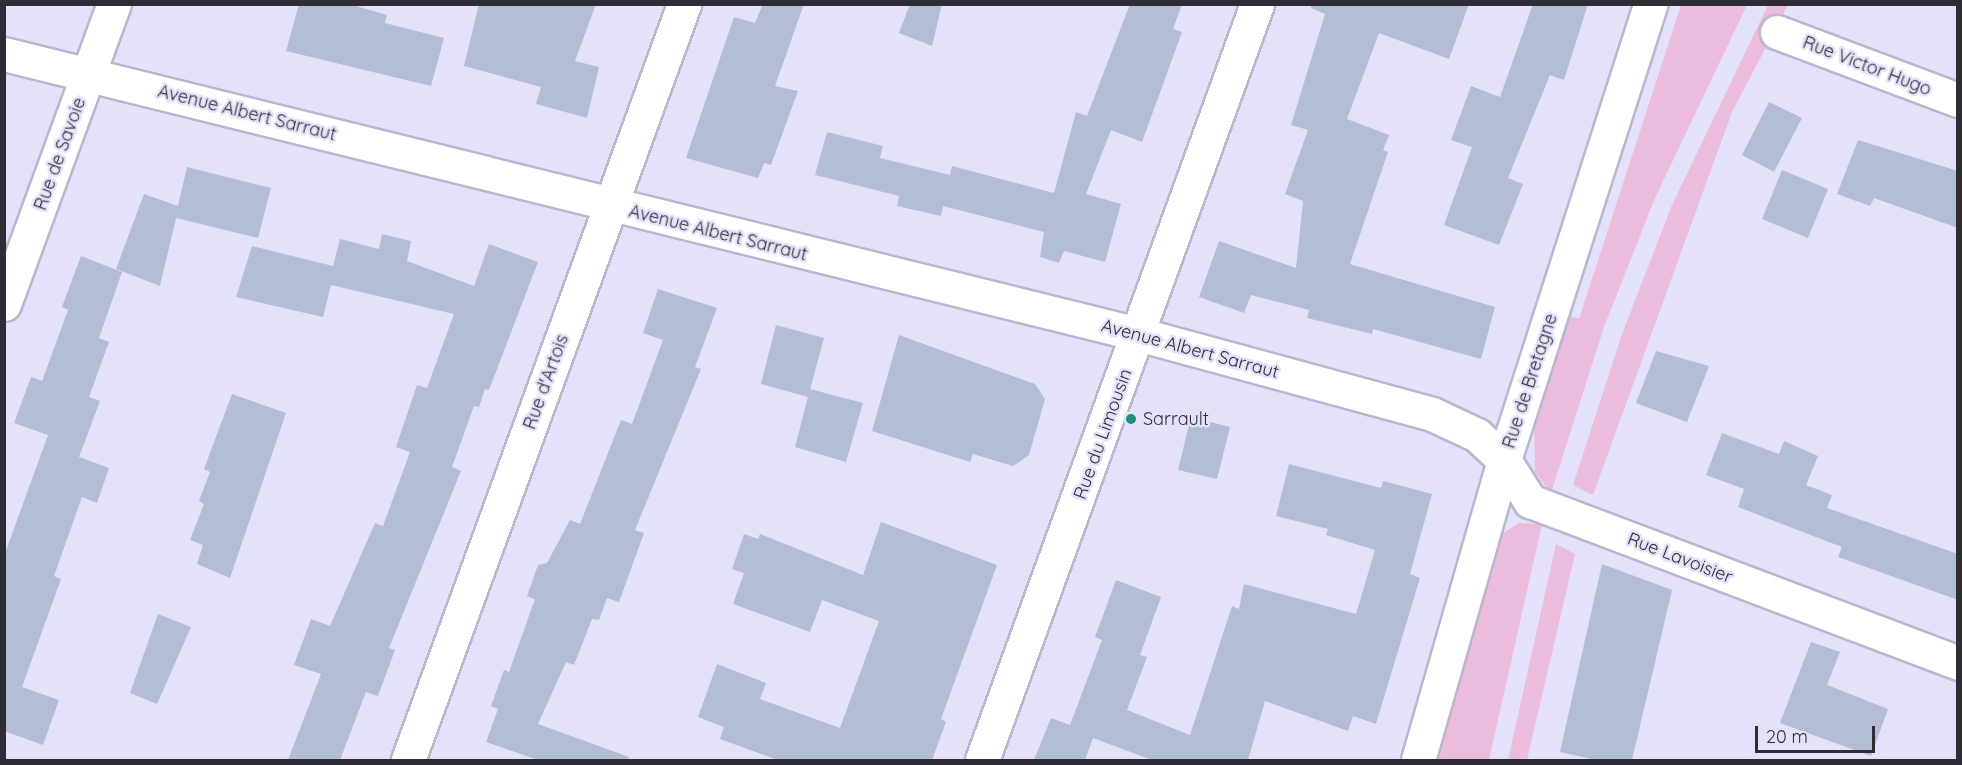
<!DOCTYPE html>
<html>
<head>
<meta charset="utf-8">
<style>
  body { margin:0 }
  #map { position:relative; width:1962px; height:765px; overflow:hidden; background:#e4e2fa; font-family:Quicksand,sans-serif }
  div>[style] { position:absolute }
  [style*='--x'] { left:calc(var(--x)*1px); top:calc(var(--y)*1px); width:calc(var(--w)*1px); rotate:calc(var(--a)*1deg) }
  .green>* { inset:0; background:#ebbcdc }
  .building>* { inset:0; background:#b3bdd3 }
  .roads { filter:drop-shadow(2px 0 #b9b6ce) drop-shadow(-2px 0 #b9b6ce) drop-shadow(0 2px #b9b6ce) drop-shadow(0 -2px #b9b6ce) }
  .minor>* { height:33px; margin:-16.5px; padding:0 16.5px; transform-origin:16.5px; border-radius:16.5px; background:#fff }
  .dots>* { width:16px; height:16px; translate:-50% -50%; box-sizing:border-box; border:3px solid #e4e2fa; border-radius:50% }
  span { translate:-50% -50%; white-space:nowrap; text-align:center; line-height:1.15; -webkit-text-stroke:5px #e4e2fa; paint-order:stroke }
  .street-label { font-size:18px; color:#2e2d36 }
  .poi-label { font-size:18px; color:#2e2d36 }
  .left { translate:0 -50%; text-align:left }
  .frame { position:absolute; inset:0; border:6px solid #2e2d36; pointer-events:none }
  .scale { position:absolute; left:1755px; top:726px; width:120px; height:27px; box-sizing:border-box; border:3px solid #2e2d36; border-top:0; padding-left:8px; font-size:18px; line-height:21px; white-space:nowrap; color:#2e2d36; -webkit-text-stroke:4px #e4e2fa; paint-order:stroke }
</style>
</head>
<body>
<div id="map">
  <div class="green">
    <div style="clip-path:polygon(1681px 5px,1747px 5px,1655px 198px,1604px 327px,1551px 493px,1535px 472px,1534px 418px,1567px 315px,1579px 319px)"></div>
    <div style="clip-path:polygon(1768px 5px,1788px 5px,1732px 112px,1593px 495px,1573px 485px,1622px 334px,1672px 205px)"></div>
    <div style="clip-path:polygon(1519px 523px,1542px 524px,1489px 760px,1434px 760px,1499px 536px)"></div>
    <div style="clip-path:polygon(1556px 544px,1575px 554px,1527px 760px,1508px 760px)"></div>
  </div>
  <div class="building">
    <div style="clip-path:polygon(299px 4px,349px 4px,387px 15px,385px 23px,444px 38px,431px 86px,286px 51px)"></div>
    <div style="clip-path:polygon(479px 4px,596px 4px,575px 61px,599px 67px,587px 118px,536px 104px,541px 87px,464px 66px)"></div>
    <div style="clip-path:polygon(763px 4px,804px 4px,775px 86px,798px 91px,771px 165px,764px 163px,758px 178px,686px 158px,734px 17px,755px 23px)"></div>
    <div style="clip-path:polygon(910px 4px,942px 4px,932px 46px,899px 33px)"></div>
    <div style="clip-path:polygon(1130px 4px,1182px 4px,1173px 29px,1182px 32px,1142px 142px,1111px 130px,1086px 194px,1121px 204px,1105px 262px,1064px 251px,1059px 263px,1040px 257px,1044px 232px,943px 206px,941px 216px,897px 206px,899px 196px,815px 175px,827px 132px,883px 146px,880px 158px,950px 175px,952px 166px,1054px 193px,1076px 112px,1087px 116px)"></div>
    <div style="clip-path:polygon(1311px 4px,1469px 4px,1449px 59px,1379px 33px,1347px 119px,1389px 135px,1383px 150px,1388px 152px,1350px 264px,1495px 307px,1481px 359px,1373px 329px,1372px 334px,1307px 318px,1309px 310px,1251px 295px,1244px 313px,1199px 297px,1219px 241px,1296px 268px,1303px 201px,1285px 194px,1308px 130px,1291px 125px,1325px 14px,1311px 8px)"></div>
    <div style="clip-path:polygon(1533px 4px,1588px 4px,1564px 80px,1550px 75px,1508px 178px,1523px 184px,1499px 245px,1444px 225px,1472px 147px,1451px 140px,1471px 86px,1500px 97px)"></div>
    <div style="clip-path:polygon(1769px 102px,1802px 118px,1774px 172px,1742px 155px)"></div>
    <div style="clip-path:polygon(1858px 140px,1958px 171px,1958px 228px,1874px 198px,1870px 206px,1837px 194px)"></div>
    <div style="clip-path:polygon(187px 167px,271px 188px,258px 238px,176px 218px,160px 286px,116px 269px,144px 194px,178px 206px)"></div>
    <div style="clip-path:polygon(1782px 170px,1828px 189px,1808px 238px,1762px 219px)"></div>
    <div style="clip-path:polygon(382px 234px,411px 241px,407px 261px,474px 286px,489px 244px,538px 262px,489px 390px,485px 389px,479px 407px,474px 406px,452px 467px,461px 471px,389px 648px,395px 650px,378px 696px,366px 692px,340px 760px,288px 760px,321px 674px,294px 665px,311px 619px,330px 626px,375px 523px,383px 526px,410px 452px,396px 447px,417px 385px,427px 388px,454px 314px,331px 285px,323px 317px,236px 297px,252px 246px,333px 266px,340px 239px,379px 249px)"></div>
    <div style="clip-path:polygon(81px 256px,122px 272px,99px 338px,109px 342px,89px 397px,100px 401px,79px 457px,109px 468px,97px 503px,82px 497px,54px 576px,61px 579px,22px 687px,59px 700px,43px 745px,4px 731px,4px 556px,48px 435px,14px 423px,31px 377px,42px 381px,68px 310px,62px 307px)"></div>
    <div style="clip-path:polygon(658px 289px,717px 308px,695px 367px,701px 369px,635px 530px,644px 533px,619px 602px,607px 598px,599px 620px,592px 619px,574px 665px,566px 662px,538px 724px,629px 757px,628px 760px,538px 760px,486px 742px,498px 709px,491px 706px,504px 670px,509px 672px,535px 599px,527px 596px,538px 565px,547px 563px,570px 520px,580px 524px,621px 420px,632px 424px,663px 340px,643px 333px)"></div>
    <div style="clip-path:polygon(776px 325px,824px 338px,808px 397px,761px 384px)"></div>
    <div style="clip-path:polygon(899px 335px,1035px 384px,1045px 399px,1029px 455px,1013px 466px,973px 454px,970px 462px,872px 431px)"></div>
    <div style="clip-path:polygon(1656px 351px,1709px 366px,1687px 422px,1636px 403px)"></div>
    <div style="clip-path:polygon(810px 389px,863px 403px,846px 462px,795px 447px)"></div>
    <div style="clip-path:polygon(232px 394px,286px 413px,230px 578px,197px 564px,203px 545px,190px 540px,204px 504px,199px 501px,210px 472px,204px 469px)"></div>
    <div style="clip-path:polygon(1191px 417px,1230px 427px,1217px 479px,1178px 470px)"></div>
    <div style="clip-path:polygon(1722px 433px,1779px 454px,1784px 441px,1818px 456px,1806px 485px,1832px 495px,1827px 508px,1958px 554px,1958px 600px,1838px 557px,1842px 547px,1738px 507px,1744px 489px,1706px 475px)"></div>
    <div style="clip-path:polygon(1289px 464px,1381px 488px,1383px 481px,1432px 494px,1410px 574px,1420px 578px,1376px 724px,1353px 716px,1348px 731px,1265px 701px,1248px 760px,1152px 760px,1093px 738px,1085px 760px,1034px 760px,1051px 718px,1070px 725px,1102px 640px,1095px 637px,1116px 580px,1161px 597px,1140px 655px,1147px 657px,1127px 710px,1190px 735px,1232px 606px,1239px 609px,1244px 584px,1356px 614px,1375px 550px,1326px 535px,1328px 529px,1276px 516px)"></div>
    <div style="clip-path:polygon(881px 522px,997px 565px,941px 719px,946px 722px,932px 760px,778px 760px,720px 739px,724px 727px,698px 717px,717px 664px,766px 683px,760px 699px,840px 728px,879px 621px,822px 600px,810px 632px,733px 604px,744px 573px,732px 569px,744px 534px,758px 539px,760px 534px,863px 575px)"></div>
    <div style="clip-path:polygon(1602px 564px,1672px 590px,1632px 760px,1596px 760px,1560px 752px)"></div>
    <div style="clip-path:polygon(158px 614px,191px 627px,157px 704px,130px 693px)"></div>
    <div style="clip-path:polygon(1811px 642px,1840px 652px,1827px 685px,1888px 709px,1871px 756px,1780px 723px)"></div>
  </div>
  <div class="roads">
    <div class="minor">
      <div style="--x:1777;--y:32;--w:193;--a:20.6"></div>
      <div style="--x:4;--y:54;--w:1168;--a:13.87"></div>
      <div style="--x:1138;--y:334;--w:305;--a:15.2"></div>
      <div style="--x:1432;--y:414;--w:50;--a:25"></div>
      <div style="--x:1477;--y:435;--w:37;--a:43"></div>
      <div style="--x:1504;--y:460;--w:49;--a:57.6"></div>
      <div style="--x:1530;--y:501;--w:458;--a:20.7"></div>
      <div style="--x:4;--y:304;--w:320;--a:-69.9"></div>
      <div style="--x:408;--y:760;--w:805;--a:-69.94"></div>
      <div style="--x:982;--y:760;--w:804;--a:-70.01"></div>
      <div style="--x:1418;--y:760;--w:312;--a:-74"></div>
      <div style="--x:1504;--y:460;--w:479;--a:-72.2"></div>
    </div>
  </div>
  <div class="dots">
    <div style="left:1131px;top:419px;background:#1c9276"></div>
  </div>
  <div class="street-label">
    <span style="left:1867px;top:66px;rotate:21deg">Rue Victor Hugo</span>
    <span style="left:247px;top:113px;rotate:14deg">Avenue Albert Sarraut</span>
    <span style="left:60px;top:154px;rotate:-70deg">Rue de Savoie</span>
    <span style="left:718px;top:233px;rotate:14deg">Avenue Albert Sarraut</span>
    <span style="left:1190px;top:349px;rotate:15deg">Avenue Albert Sarraut</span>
    <span style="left:1530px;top:381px;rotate:-72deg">Rue de Bretagne</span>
    <span style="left:546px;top:382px;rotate:-70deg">Rue d'Artois</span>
    <span style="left:1103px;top:434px;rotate:-70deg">Rue du Limousin</span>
    <span style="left:1680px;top:558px;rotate:21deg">Rue Lavoisier</span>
  </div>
  <div class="poi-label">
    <span class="left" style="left:1143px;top:419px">Sarrault</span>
  </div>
  <div class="frame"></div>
  <div class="scale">20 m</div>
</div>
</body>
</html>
